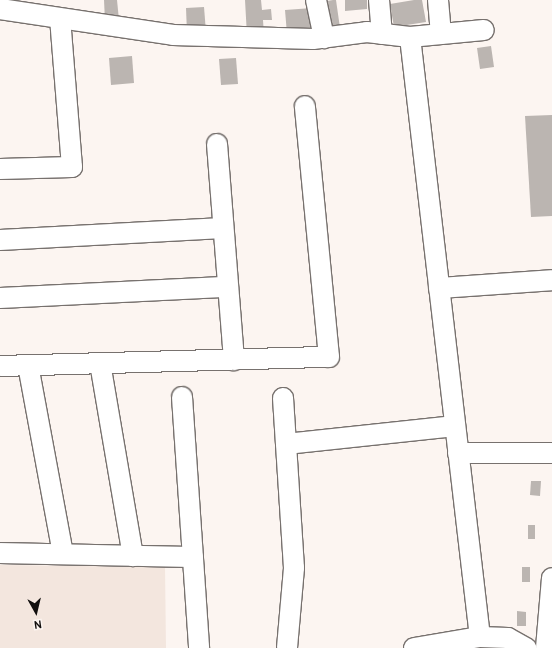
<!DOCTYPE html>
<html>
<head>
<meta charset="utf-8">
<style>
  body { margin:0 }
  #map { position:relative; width:552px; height:648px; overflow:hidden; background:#fcf5f1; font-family:Overpass,sans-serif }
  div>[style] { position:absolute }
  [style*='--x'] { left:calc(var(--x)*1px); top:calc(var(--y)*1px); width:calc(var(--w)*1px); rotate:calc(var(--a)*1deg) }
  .built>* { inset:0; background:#f3e6de }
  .building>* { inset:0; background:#bbb5b1 }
  .roads { filter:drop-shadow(1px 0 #77716e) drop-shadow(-1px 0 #77716e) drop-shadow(0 1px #77716e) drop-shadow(0 -1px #77716e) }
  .minor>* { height:20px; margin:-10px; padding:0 10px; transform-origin:10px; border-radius:10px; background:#fff }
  span { translate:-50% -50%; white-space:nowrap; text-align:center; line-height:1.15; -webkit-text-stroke:3.5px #fcf5f1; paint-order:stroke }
  .north { position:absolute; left:16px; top:592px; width:40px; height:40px; -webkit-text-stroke:3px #fcf5f1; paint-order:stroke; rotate:172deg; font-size:11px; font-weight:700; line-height:16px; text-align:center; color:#110e0d }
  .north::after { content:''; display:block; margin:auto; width:14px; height:18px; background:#110e0d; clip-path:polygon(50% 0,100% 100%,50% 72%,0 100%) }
</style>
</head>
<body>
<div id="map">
  <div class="built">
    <div style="clip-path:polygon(0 565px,165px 567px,166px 648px,0 648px)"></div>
  </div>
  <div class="building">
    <div style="clip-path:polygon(104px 0,117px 0,119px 20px,105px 21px)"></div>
    <div style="clip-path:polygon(245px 0,261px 0,262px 10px,271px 9px,272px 20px,263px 20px,264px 35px,247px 36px)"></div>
    <div style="clip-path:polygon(333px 0,336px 0,340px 28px,330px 30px,327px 1px)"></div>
    <div style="clip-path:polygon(345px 0,367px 0,367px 9px,345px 11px)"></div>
    <div style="clip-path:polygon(414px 0,422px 0,426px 22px,394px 27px,390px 4px)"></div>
    <div style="clip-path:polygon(204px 7px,206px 32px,187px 33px,186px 8px)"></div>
    <div style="clip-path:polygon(312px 8px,313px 32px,287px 34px,285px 10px)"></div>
    <div style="clip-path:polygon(491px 46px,494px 67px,480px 69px,477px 48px)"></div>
    <div style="clip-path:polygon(132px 56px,134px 83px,111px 85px,109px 58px)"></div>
    <div style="clip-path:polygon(236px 58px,238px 84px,221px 85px,219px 59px)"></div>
    <div style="clip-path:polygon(552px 115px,552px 216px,531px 217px,525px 116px)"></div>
    <div style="clip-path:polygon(531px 481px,541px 481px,540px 496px,530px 495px)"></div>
    <div style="clip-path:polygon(528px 525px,535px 525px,535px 539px,528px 539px)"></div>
    <div style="clip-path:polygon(522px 567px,530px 567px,530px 582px,522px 582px)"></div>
    <div style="clip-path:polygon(517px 611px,526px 612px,526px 626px,517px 626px)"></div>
  </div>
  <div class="roads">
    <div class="minor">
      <div style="--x:316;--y:0;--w:39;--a:78"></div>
      <div style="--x:379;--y:0;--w:34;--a:85"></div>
      <div style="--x:438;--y:0;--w:34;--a:85"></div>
      <div style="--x:0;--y:9;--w:175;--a:8.5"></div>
      <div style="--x:173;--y:35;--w:140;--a:1.6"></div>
      <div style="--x:313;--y:39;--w:54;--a:-7.4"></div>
      <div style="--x:367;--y:32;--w:43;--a:6.6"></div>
      <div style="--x:410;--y:37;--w:74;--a:-5.4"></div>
      <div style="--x:410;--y:37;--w:604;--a:83.35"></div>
      <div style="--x:217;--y:144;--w:217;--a:85.5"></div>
      <div style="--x:0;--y:169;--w:72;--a:-1.6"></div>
      <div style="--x:72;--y:167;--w:149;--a:-94.6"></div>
      <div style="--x:0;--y:240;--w:223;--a:-3.1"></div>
      <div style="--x:439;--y:288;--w:113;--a:-4"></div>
      <div style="--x:0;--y:298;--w:228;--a:-2.8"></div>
      <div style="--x:100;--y:363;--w:196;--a:80.3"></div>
      <div style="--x:28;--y:365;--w:192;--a:79.5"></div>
      <div style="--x:0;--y:366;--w:329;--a:-1.6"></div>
      <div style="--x:329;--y:357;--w:252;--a:-95.5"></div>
      <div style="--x:182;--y:397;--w:252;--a:86.1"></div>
      <div style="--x:283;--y:398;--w:170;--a:86.3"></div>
      <div style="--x:294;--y:568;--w:80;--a:95"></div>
      <div style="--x:286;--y:444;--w:170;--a:-6.1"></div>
      <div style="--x:458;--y:453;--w:94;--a:0"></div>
      <div style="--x:0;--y:553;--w:193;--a:1.2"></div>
      <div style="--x:414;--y:648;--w:67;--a:-9.5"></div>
      <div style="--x:480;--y:637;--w:28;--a:2"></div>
      <div style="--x:508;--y:638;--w:21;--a:29"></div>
      <div style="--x:546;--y:648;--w:70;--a:-85.1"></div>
    </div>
  </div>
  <div class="north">N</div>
</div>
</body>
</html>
